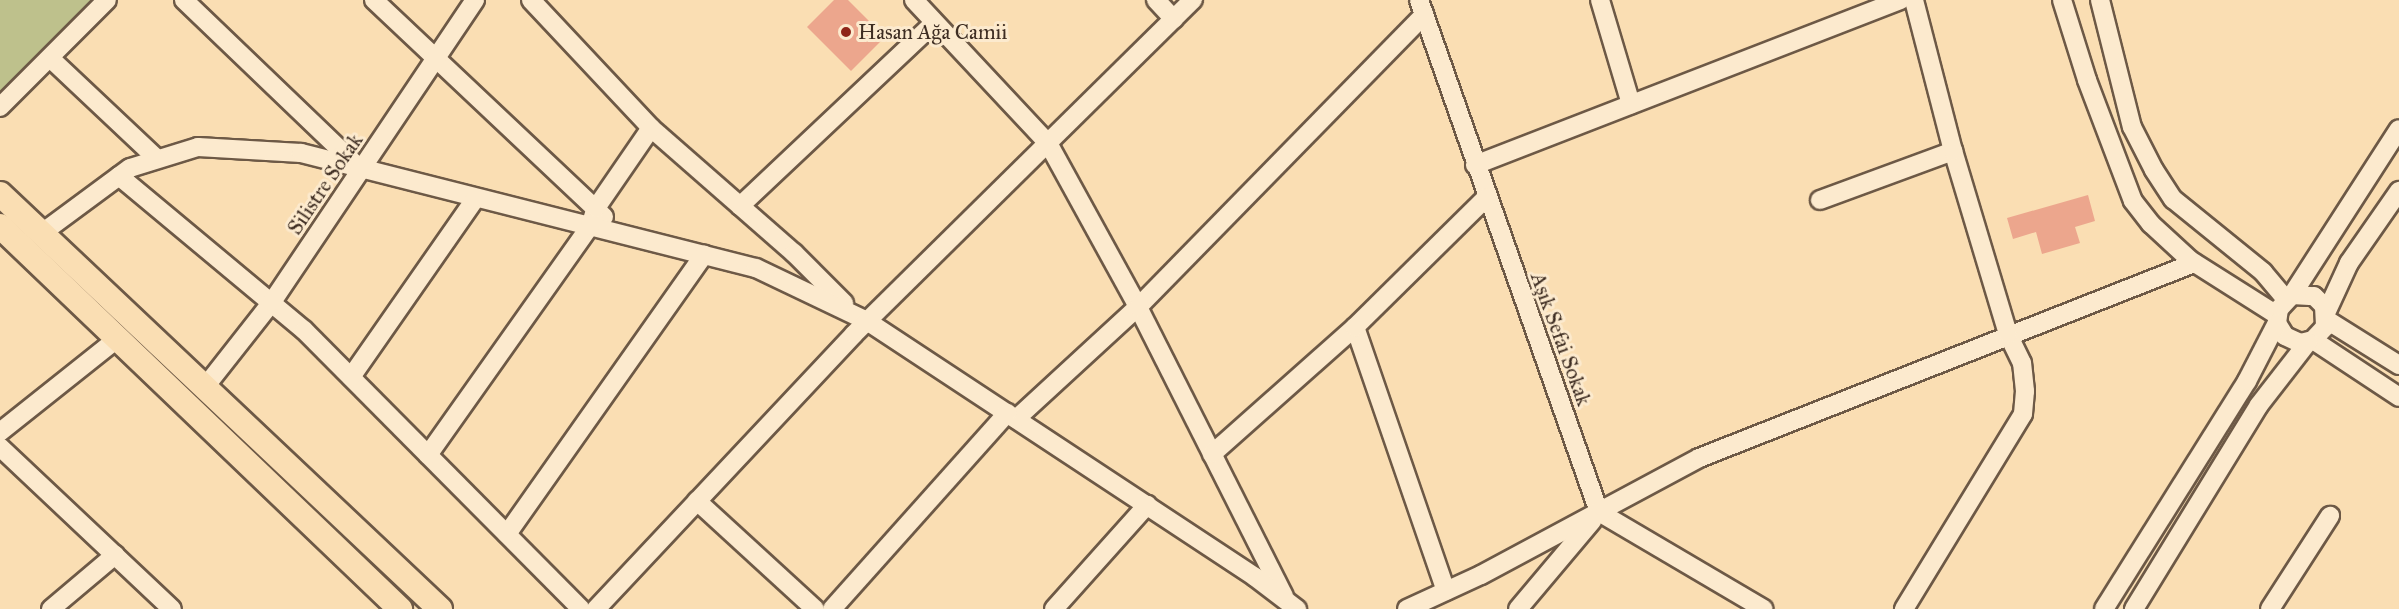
<!DOCTYPE html>
<html>
<head>
<meta charset="utf-8">
<style>
  body { margin:0 }
  #map { position:relative; width:2399px; height:609px; overflow:hidden; background:#fadeb3; font-family:"IM FELL Great Primer",serif }
  div>[style] { position:absolute }
  [style*='--x'] { left:calc(var(--x)*1px); top:calc(var(--y)*1px); width:calc(var(--w)*1px); rotate:calc(var(--a)*1deg) }
  .green>* { inset:0; background:#bec18c }
  .building>* { inset:0; background:#eca68d }
  .roads { filter:drop-shadow(2px 0 #6d5946) drop-shadow(-2px 0 #6d5946) drop-shadow(0 2px #6d5946) drop-shadow(0 -2px #6d5946) }
  .minor>* { height:18px; margin:-9px; padding:0 9px; transform-origin:9px; border-radius:9px; background:#fceace }
  .major>* { height:24px; margin:-12px; padding:0 12px; transform-origin:12px; border-radius:12px; background:#fadeb3 }
  .dots>* { width:16px; height:16px; translate:-50% -50%; box-sizing:border-box; border:3px solid #fceace; border-radius:50% }
  span { translate:-50% -50%; white-space:nowrap; text-align:center; line-height:1.15; -webkit-text-stroke:6px #fceace; paint-order:stroke }
  .poi-label { font-size:21px; color:#3e2d22 }
  .left { translate:0 -50%; text-align:left }
  .street-label { font-size:21px; color:#3e2d22 }
</style>
</head>
<body>
<div id="map">
  <div class="green">
    <div style="clip-path:polygon(0 0,107px 0,0 107px)"></div>
  </div>
  <div class="building">
    <div style="clip-path:polygon(834px 0,848px 0,885px 37px,851px 71px,807px 27px)"></div>
    <div style="clip-path:polygon(2088px 195px,2095px 221px,2075px 227px,2080px 243px,2042px 254px,2036px 232px,2013px 239px,2007px 218px)"></div>
  </div>
  <div class="roads">
    <div class="minor">
      <div style="--x:184;--y:0;--w:241;--a:43.8"></div>
      <div style="--x:374;--y:0;--w:316;--a:43.3"></div>
      <div style="--x:531;--y:0;--w:175;--a:46.8"></div>
      <div style="--x:651;--y:128;--w:190;--a:41.2"></div>
      <div style="--x:794;--y:253;--w:71;--a:45"></div>
      <div style="--x:914;--y:0;--w:196;--a:46.9"></div>
      <div style="--x:1048;--y:143;--w:187;--a:61.2"></div>
      <div style="--x:1138;--y:307;--w:324;--a:63.2"></div>
      <div style="--x:1156;--y:0;--w:26;--a:47"></div>
      <div style="--x:1419;--y:0;--w:543;--a:70.63"></div>
      <div style="--x:1599;--y:512;--w:191;--a:30.5"></div>
      <div style="--x:1600;--y:0;--w:109;--a:73.4"></div>
      <div style="--x:2062;--y:0;--w:84;--a:72.6"></div>
      <div style="--x:2087;--y:80;--w:129;--a:69.2"></div>
      <div style="--x:2133;--y:201;--w:29;--a:52"></div>
      <div style="--x:2151;--y:224;--w:53;--a:42.7"></div>
      <div style="--x:2190;--y:260;--w:103;--a:32.3"></div>
      <div style="--x:2100;--y:0;--w:131;--a:75.9"></div>
      <div style="--x:2132;--y:127;--w:48;--a:62.9"></div>
      <div style="--x:2154;--y:170;--w:35;--a:57"></div>
      <div style="--x:2173;--y:199;--w:116;--a:39"></div>
      <div style="--x:2263;--y:272;--w:35;--a:50"></div>
      <div style="--x:50;--y:58;--w:147;--a:43.3"></div>
      <div style="--x:0;--y:107;--w:151;--a:-45"></div>
      <div style="--x:1475;--y:165;--w:456;--a:-21.2"></div>
      <div style="--x:119;--y:176;--w:241;--a:39.8"></div>
      <div style="--x:304;--y:330;--w:393;--a:45.2"></div>
      <div style="--x:1820;--y:200;--w:142;--a:-20.2"></div>
      <div style="--x:740;--y:206;--w:267;--a:-43.3"></div>
      <div style="--x:42;--y:233;--w:109;--a:-36.5"></div>
      <div style="--x:130;--y:168;--w:71;--a:-17.2"></div>
      <div style="--x:198;--y:147;--w:103;--a:3.3"></div>
      <div style="--x:301;--y:153;--w:469;--a:14.2"></div>
      <div style="--x:756;--y:268;--w:123;--a:25.5"></div>
      <div style="--x:867;--y:321;--w:465;--a:33.4"></div>
      <div style="--x:1255;--y:577;--w:53;--a:37.3"></div>
      <div style="--x:2292;--y:295;--w:22;--a:3"></div>
      <div style="--x:2314;--y:296;--w:14;--a:45"></div>
      <div style="--x:2324;--y:306;--w:21;--a:87"></div>
      <div style="--x:2325;--y:327;--w:18;--a:133"></div>
      <div style="--x:2313;--y:340;--w:13;--a:167"></div>
      <div style="--x:2300;--y:343;--w:17;--a:-155"></div>
      <div style="--x:2285;--y:336;--w:15;--a:-122"></div>
      <div style="--x:2277;--y:323;--w:14;--a:-82"></div>
      <div style="--x:2279;--y:309;--w:19;--a:-47"></div>
      <div style="--x:2292;--y:295;--w:197;--a:-57.2"></div>
      <div style="--x:2326;--y:313;--w:55;--a:-65.3"></div>
      <div style="--x:2349;--y:263;--w:88;--a:-55.2"></div>
      <div style="--x:2327;--y:320;--w:85;--a:32"></div>
      <div style="--x:1355;--y:327;--w:279;--a:71"></div>
      <div style="--x:2313;--y:340;--w:103;--a:33.5"></div>
      <div style="--x:351;--y:377;--w:218;--a:-55.1"></div>
      <div style="--x:205;--y:387;--w:108;--a:-51.8"></div>
      <div style="--x:272;--y:302;--w:364;--a:-56.1"></div>
      <div style="--x:1016;--y:419;--w:166;--a:-42.6"></div>
      <div style="--x:1138;--y:307;--w:409;--a:-45.6"></div>
      <div style="--x:0;--y:432;--w:151;--a:-38.5"></div>
      <div style="--x:0;--y:447;--w:236;--a:43.3"></div>
      <div style="--x:1212;--y:454;--w:191;--a:-41.6"></div>
      <div style="--x:1355;--y:327;--w:184;--a:-44.6"></div>
      <div style="--x:428;--y:455;--w:281;--a:-54.7"></div>
      <div style="--x:590;--y:226;--w:19;--a:-72"></div>
      <div style="--x:596;--y:208;--w:97;--a:-55.5"></div>
      <div style="--x:697;--y:501;--w:160;--a:42.5"></div>
      <div style="--x:507;--y:534;--w:342;--a:-54.8"></div>
      <div style="--x:51;--y:609;--w:84;--a:-40.2"></div>
      <div style="--x:596;--y:609;--w:377;--a:-46.8"></div>
      <div style="--x:854;--y:334;--w:476;--a:-44.6"></div>
      <div style="--x:832;--y:609;--w:263;--a:-48.2"></div>
      <div style="--x:1054;--y:609;--w:140;--a:-48.2"></div>
      <div style="--x:1407;--y:609;--w:81;--a:-24.7"></div>
      <div style="--x:1481;--y:575;--w:247;--a:-28.2"></div>
      <div style="--x:1699;--y:458;--w:532;--a:-21.5"></div>
      <div style="--x:1518;--y:609;--w:115;--a:-49.9"></div>
      <div style="--x:1904;--y:609;--w:228;--a:-58.6"></div>
      <div style="--x:2023;--y:414;--w:23;--a:-85"></div>
      <div style="--x:2025;--y:391;--w:28;--a:-96"></div>
      <div style="--x:2022;--y:363;--w:32;--a:-116"></div>
      <div style="--x:2008;--y:334;--w:191;--a:-106.7"></div>
      <div style="--x:1953;--y:151;--w:156;--a:-104.5"></div>
      <div style="--x:2104;--y:609;--w:269;--a:-57.9"></div>
      <div style="--x:2247;--y:381;--w:65;--a:-62.7"></div>
      <div style="--x:2134;--y:609;--w:239;--a:-58.5"></div>
      <div style="--x:2259;--y:405;--w:80;--a:-52.1"></div>
      <div style="--x:2270;--y:609;--w:111;--a:-57.2"></div>
    </div>
    <div class="major">
      <div style="--x:0;--y:194;--w:605;--a:43.33"></div>
      <div style="--x:0;--y:226;--w:554;--a:43.76"></div>
    </div>
  </div>
  <div class="dots">
    <div style="left:846px;top:32px;background:#8f2418"></div>
  </div>
  <div class="poi-label">
    <span class="left" style="left:858px;top:32px">Hasan Ağa Camii</span>
  </div>
  <div class="street-label">
    <span style="left:325px;top:184px;rotate:-56deg">Silistre Sokak</span>
    <span style="left:1561px;top:339px;rotate:70deg">Aşık Sefai Sokak</span>
  </div>
</div>
</body>
</html>
